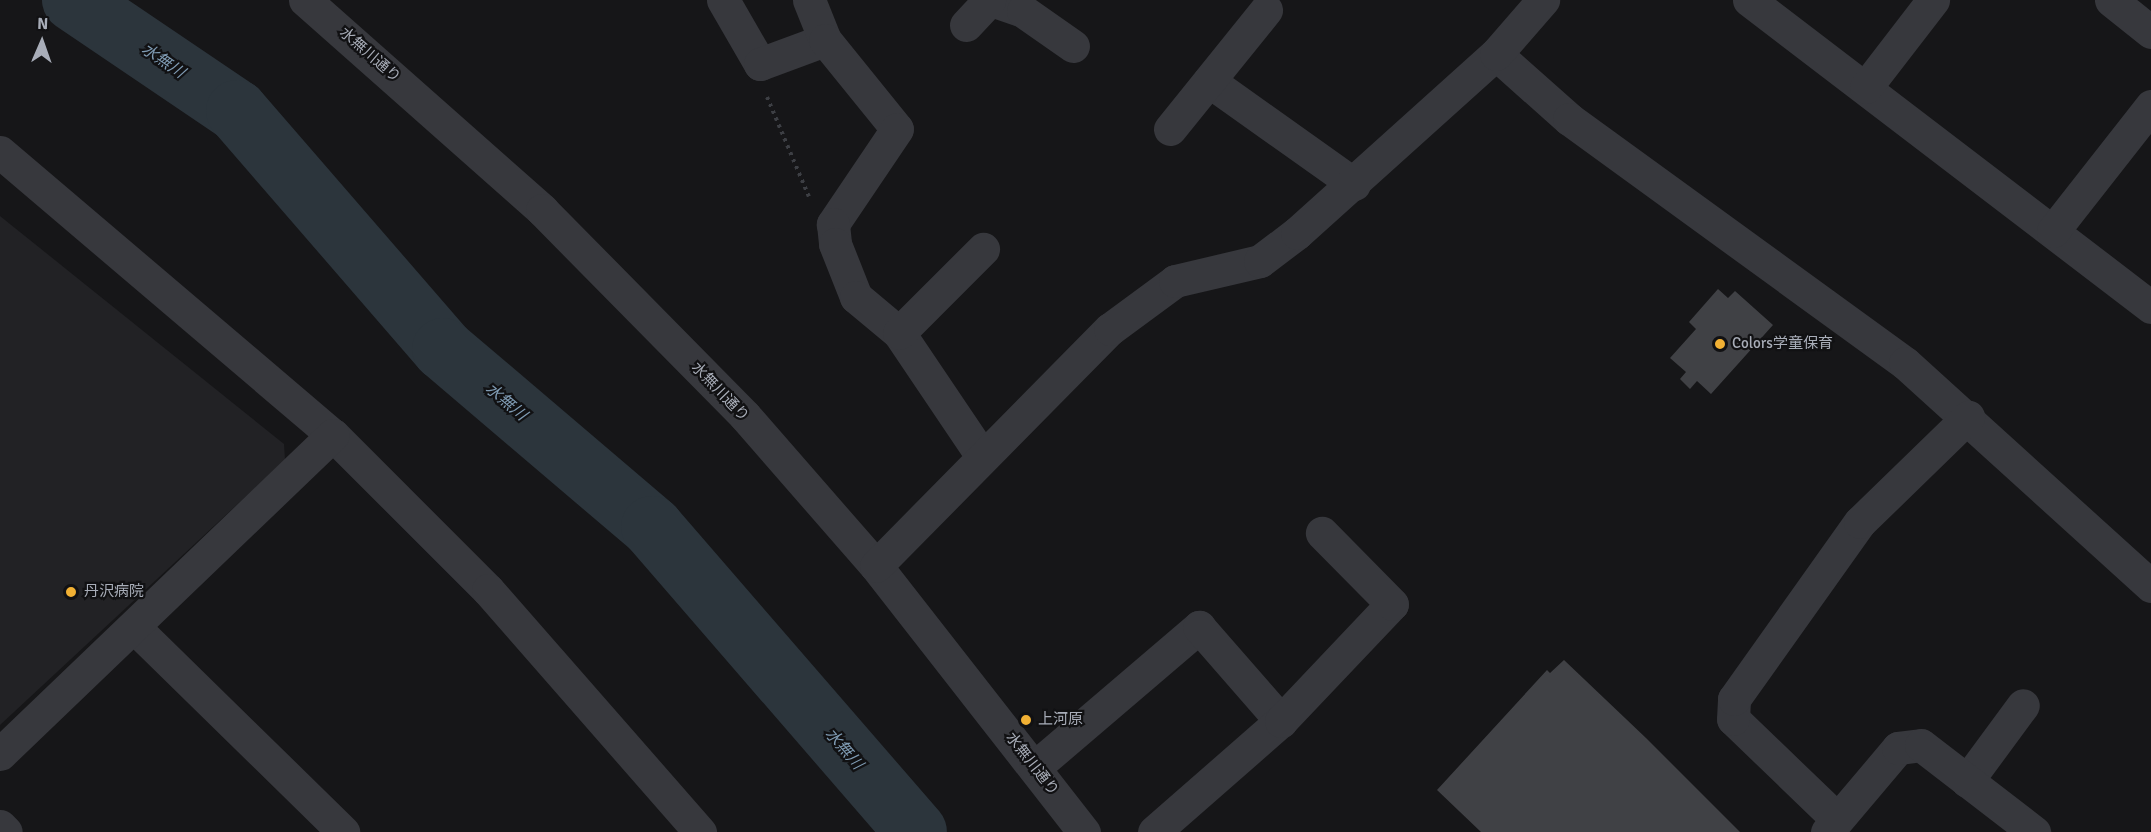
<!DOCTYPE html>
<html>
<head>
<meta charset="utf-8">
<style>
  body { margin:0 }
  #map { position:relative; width:2151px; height:832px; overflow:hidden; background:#161618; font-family:Signika,"Noto Sans JP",sans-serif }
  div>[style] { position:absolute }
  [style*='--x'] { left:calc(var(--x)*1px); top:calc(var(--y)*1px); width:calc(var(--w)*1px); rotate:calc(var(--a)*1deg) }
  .built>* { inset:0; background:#222225 }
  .river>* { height:62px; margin:-31px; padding:0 31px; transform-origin:31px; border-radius:31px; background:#2c353c }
  .building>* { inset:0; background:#404145 }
  .path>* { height:4px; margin-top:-2px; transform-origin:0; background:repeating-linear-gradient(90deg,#3d3f44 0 3px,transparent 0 7.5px) }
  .minor>* { height:33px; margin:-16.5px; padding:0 16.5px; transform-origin:16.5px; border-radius:16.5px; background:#37383d }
  .dots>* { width:16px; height:16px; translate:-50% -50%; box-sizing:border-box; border:3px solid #111113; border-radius:50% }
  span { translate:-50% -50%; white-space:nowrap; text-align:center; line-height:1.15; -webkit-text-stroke:4.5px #111113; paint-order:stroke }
  .street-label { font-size:15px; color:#a8adb8 }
  .poi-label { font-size:15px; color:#a8adb8 }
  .left { translate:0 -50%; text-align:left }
  .water-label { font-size:16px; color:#7f9bb3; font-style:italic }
  .north { position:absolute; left:12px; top:12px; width:60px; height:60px; -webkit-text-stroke:4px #111113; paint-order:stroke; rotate:2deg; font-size:16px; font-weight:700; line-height:24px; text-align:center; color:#a8adb8 }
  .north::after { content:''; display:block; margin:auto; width:21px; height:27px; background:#a8adb8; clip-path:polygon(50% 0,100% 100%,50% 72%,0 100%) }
</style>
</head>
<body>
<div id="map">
  <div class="built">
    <div style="clip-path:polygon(0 216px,284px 444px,285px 460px,0 725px)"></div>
  </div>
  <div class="river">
    <div style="--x:73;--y:0;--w:198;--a:34.1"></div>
    <div style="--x:237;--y:111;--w:315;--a:49.1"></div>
    <div style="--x:443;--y:349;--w:275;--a:40.4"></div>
    <div style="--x:652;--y:527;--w:403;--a:49.1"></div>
  </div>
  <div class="building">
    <div style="clip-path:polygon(1718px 289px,1728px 298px,1735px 291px,1773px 325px,1711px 394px,1697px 381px,1690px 389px,1680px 379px,1686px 372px,1670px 358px,1696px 329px,1689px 322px)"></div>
    <div style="clip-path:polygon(1564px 660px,1646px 738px,1740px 832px,1481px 832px,1437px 790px,1547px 670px,1550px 673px)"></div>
  </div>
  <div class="path">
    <div style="--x:767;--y:97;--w:108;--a:67.2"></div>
  </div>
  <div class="minor">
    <div style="--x:305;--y:0;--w:317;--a:41.5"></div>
    <div style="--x:542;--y:210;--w:289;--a:45.4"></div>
    <div style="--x:745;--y:416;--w:199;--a:48.9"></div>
    <div style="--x:876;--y:566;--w:338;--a:52"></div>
    <div style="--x:723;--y:0;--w:74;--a:60"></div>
    <div style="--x:760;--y:64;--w:69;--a:-20.3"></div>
    <div style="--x:809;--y:0;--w:43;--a:68.2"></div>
    <div style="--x:825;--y:40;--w:114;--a:51"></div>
    <div style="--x:897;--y:129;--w:115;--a:124"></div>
    <div style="--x:833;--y:224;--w:20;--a:84"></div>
    <div style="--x:835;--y:244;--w:57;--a:68.4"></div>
    <div style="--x:856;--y:297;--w:56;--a:39.9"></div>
    <div style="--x:899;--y:333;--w:148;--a:56"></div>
    <div style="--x:991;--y:0;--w:34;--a:19"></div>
    <div style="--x:1023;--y:11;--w:61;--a:35"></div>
    <div style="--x:1749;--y:0;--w:506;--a:37.37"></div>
    <div style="--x:2111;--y:0;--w:51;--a:38.7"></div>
    <div style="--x:966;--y:25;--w:34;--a:-47"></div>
    <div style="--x:1496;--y:54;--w:98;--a:41.7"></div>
    <div style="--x:1569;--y:119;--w:415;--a:36"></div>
    <div style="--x:1905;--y:363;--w:332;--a:42.2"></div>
    <div style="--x:1209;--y:81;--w:178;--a:35.4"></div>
    <div style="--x:1866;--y:87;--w:110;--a:-52.4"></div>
    <div style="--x:1170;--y:129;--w:153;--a:-51.1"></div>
    <div style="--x:0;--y:152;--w:437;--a:40.4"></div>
    <div style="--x:333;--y:435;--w:219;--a:45"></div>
    <div style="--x:488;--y:590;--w:322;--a:48.8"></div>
    <div style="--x:2053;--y:231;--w:159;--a:-51.9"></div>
    <div style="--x:899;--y:333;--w:119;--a:-45"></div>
    <div style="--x:876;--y:566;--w:333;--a:-45.4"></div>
    <div style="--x:1110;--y:329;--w:81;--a:-36.4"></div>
    <div style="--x:1175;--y:281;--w:87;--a:-13.2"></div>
    <div style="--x:1260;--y:261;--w:46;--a:-37.1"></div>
    <div style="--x:1297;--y:233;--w:268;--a:-42"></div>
    <div style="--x:1496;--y:54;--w:72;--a:-49"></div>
    <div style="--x:134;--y:627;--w:293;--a:44.4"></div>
    <div style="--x:0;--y:754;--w:461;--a:-43.8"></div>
    <div style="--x:1035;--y:767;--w:216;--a:-40.5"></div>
    <div style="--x:1199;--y:627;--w:125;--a:48.9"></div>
    <div style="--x:1967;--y:781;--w:94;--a:-53.6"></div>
    <div style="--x:1837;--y:819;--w:144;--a:-136.1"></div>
    <div style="--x:1733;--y:719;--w:20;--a:-87"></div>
    <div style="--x:1734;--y:699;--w:217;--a:-54.6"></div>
    <div style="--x:1860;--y:522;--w:151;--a:-44.2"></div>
    <div style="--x:0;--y:826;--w:8;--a:45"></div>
    <div style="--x:1154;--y:832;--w:169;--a:-41.2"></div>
    <div style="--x:1281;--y:721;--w:161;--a:-46.5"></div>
    <div style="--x:1392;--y:604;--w:100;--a:-134.6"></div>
    <div style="--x:1827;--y:832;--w:110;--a:-49.8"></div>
    <div style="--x:1898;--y:748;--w:23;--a:-7"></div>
    <div style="--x:1921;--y:745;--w:143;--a:37.6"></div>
  </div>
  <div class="dots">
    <div style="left:1720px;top:344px;background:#f2b134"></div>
    <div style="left:71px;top:592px;background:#f2b134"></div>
    <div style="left:1026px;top:720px;background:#f2b134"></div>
  </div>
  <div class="street-label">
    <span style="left:370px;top:55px;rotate:41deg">水無川通り</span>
    <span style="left:720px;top:392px;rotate:46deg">水無川通り</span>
    <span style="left:1032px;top:764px;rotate:52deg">水無川通り</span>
  </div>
  <div class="poi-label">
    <span class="left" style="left:1732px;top:344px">Colors学童保育</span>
    <span class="left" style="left:84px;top:592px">丹沢病院</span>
    <span class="left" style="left:1038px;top:720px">上河原</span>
  </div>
  <div class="water-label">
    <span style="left:163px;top:61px;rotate:34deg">水無川</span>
    <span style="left:506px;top:402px;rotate:40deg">水無川</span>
    <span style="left:844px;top:749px;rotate:49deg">水無川</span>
  </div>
  <div class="north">N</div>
</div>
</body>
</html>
